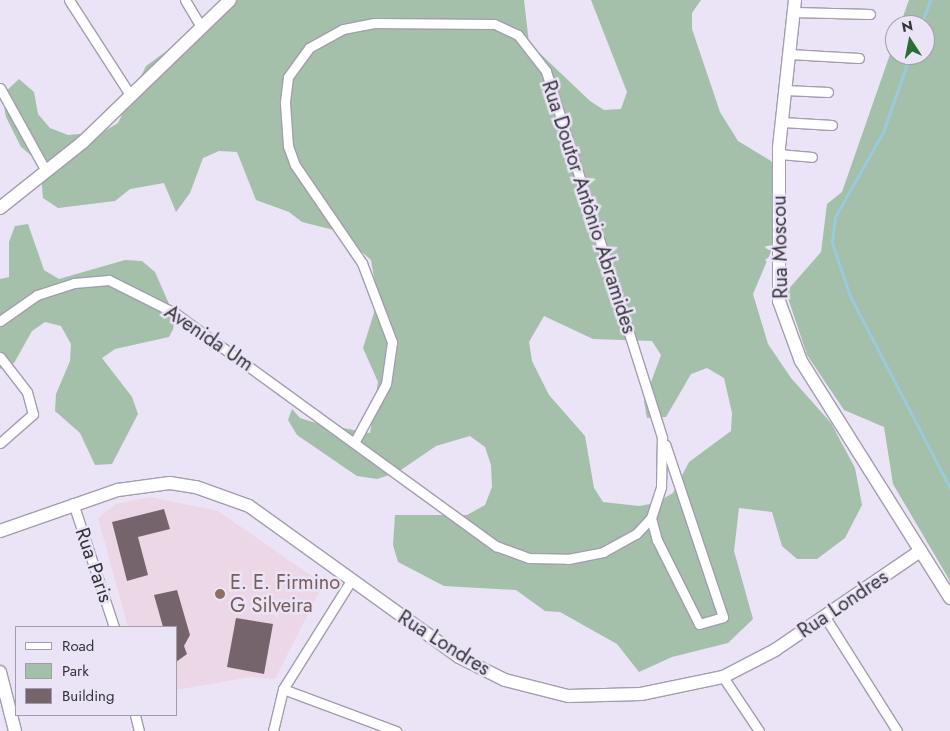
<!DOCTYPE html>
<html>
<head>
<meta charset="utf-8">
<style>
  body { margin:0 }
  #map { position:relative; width:950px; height:731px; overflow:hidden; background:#eae4f6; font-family:Jost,sans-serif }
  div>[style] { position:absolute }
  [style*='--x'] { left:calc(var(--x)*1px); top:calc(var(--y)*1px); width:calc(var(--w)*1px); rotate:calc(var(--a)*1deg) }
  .education>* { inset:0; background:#ebd7e6 }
  .green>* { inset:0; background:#a4bfaa }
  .stream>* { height:3px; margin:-1.5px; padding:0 1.5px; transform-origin:1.5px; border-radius:1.5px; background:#9acadd }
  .building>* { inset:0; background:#76646c }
  .roads { filter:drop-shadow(1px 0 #a39dae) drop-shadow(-1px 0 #a39dae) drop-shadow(0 1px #a39dae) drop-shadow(0 -1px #a39dae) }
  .street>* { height:9px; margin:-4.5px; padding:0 4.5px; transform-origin:4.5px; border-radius:4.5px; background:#fff }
  .secondary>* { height:12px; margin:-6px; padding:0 6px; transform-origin:6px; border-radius:6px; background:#fff }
  .dots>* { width:14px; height:14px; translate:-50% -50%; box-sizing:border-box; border:2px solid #eae4f6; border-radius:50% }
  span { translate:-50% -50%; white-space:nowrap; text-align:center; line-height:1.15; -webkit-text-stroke:5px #eae4f6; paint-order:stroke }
  .street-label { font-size:20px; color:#343239 }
  .education-label { font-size:20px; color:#785e54 }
  .left { translate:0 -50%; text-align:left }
  .legend { position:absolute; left:15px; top:626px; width:162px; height:90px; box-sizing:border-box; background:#eae4f6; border:1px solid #a19daa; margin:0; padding:6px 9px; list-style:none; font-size:15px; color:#343239 }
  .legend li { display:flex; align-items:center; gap:10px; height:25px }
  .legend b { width:25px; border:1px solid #a19daa }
  .north { position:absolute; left:885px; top:15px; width:50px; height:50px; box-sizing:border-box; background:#eae4f6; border:1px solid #a19daa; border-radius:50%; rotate:349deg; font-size:14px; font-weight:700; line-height:20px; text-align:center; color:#343239 }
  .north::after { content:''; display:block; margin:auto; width:18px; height:22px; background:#2c6d37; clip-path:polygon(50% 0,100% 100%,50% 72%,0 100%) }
</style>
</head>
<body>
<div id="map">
  <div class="education">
    <div style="clip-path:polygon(150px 497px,218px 511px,323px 584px,275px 679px,250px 677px,176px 690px,176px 627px,128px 627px,98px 518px,116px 504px)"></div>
  </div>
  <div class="green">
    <div style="clip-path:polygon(evenodd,237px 0,524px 0,529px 43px,590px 101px,604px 110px,621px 109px,627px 92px,591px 0,701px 0,692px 13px,692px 29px,720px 112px,738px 141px,771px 161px,780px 176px,778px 235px,753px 294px,768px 344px,791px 378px,831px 423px,855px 468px,862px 505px,845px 538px,817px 559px,797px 559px,782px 546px,772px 512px,739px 508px,734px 551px,753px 619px,728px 643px,672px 657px,639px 672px,617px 644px,560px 612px,545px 611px,516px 590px,444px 586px,398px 562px,393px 545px,395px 515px,467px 515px,485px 505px,492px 487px,491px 465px,485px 447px,470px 436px,436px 446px,398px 472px,377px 479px,357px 476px,297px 435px,288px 420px,292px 409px,300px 418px,316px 423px,370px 433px,378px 382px,363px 348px,378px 300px,371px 260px,338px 231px,302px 222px,289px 212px,256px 200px,237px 152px,219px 151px,203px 158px,190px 193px,176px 212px,164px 183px,130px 189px,115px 201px,58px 208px,43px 198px,40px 163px,21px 147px,6px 117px,2px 95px,19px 79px,34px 92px,38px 114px,50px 128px,68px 135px,103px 132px,118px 123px,146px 66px,237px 0,544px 316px,593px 339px,652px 341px,661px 355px,644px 401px,647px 418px,666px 417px,691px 374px,707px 368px,724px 378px,732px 413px,731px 431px,689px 462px,673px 493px,656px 503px,639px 506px,603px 502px,594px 488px,585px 436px,549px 395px,532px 361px,529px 342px,544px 316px)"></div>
    <div style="clip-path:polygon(909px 0,950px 0,950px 581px,893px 484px,884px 427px,844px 410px,807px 355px,786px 292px,821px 252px,827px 204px,842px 192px,895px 40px,895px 55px,925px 55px,925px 25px,900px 25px)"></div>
    <div style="clip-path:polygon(28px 224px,44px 270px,59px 279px,125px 260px,142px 261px,155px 272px,177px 322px,169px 337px,115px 349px,102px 358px,132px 397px,138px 414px,112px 464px,95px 465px,80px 433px,55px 411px,56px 394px,70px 361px,71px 344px,61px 326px,45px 322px,32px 331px,14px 363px,0 369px,0 279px,9px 277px,9px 242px,15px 226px)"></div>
  </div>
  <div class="stream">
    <div style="--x:921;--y:25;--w:27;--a:-70"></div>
    <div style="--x:910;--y:55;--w:82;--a:109.3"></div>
    <div style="--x:883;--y:132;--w:98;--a:119.5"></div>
    <div style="--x:835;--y:217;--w:26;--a:97"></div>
    <div style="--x:832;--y:243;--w:56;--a:71.2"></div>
    <div style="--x:850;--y:296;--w:216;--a:62.5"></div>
  </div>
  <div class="building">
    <div style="clip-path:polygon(164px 509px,170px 529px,138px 537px,148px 575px,127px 581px,112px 522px)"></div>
    <div style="clip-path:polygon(177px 590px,190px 635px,184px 646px,187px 654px,176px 662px,176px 627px,163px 627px,154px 595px)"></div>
    <div style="clip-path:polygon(236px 618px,273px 624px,264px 674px,227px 667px)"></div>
  </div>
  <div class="roads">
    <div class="street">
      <div style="--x:69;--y:0;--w:111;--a:57.2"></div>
      <div style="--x:185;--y:0;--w:31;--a:59"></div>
      <div style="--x:794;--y:12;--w:76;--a:1.5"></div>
      <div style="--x:789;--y:54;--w:70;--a:3.3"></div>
      <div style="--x:0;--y:88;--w:95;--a:61"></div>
      <div style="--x:785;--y:90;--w:43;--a:2.7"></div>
      <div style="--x:782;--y:122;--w:50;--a:3.4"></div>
      <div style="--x:779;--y:154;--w:33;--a:5"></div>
      <div style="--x:0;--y:321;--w:45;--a:-35.1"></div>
      <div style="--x:37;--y:295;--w:39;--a:-18"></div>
      <div style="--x:74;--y:283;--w:35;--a:-5"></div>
      <div style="--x:109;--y:280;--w:74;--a:26.6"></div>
      <div style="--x:175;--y:313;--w:397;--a:36"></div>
      <div style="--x:496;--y:546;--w:35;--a:20"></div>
      <div style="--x:529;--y:558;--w:39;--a:1"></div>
      <div style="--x:568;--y:559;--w:36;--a:-11"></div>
      <div style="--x:603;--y:552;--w:38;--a:-29"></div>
      <div style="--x:636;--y:534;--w:22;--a:-47"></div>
      <div style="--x:651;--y:518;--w:33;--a:-72"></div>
      <div style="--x:661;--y:487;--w:50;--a:-88.9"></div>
      <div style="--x:662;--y:437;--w:384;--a:-107.6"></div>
      <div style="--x:546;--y:71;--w:46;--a:-127.9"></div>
      <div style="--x:518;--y:35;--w:26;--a:-155"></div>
      <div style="--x:494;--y:24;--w:120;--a:-179.5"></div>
      <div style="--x:374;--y:23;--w:32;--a:169"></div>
      <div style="--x:343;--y:29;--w:39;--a:151"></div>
      <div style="--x:309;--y:48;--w:36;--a:126"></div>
      <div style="--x:288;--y:77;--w:26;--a:97"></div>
      <div style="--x:285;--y:103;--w:43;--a:86"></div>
      <div style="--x:288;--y:146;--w:20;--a:70"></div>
      <div style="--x:295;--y:165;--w:119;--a:55.6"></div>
      <div style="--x:362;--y:263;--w:85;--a:69.2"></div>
      <div style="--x:392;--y:342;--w:42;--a:98.1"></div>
      <div style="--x:386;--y:384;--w:65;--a:118.5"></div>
      <div style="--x:0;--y:357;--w:44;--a:52.4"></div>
      <div style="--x:27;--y:392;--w:23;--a:75"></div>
      <div style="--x:33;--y:414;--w:44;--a:138.7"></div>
      <div style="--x:73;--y:503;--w:131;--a:71.7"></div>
      <div style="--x:651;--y:518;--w:23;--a:75"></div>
      <div style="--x:657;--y:540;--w:94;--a:63.4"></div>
      <div style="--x:699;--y:624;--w:25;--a:-16"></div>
      <div style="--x:723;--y:617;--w:182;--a:-108.5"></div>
      <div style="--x:825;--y:617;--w:135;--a:57.7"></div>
      <div style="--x:723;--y:677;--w:65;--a:56.3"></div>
      <div style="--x:283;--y:689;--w:121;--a:20.4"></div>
      <div style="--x:135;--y:715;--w:16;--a:76"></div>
      <div style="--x:273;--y:731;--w:43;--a:-76.6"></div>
      <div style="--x:283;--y:689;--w:126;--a:-57.9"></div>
    </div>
    <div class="secondary">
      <div style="--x:795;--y:0;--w:149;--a:96.2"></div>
      <div style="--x:779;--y:148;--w:153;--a:90"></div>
      <div style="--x:779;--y:301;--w:64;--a:69.9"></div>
      <div style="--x:801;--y:361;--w:280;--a:57.8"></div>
      <div style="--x:0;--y:208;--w:106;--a:-38.5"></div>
      <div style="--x:83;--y:142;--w:204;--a:-44"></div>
      <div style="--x:0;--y:531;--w:125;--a:-19.2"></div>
      <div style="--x:118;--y:490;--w:52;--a:-7.7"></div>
      <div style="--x:170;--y:483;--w:26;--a:9"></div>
      <div style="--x:196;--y:487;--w:56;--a:19.7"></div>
      <div style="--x:249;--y:506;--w:259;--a:35.7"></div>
      <div style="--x:459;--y:657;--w:51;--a:26.6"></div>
      <div style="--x:505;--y:680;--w:65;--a:14.3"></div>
      <div style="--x:568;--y:696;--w:73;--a:-1.6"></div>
      <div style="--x:641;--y:694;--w:84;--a:-11.7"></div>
      <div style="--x:723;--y:677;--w:59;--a:-27.4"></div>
      <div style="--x:775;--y:650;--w:176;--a:-34.3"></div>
      <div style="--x:0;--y:672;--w:61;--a:75.7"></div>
    </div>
  </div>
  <div class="dots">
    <div style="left:220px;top:594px;background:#8d6e63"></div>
  </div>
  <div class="street-label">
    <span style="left:589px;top:207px;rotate:72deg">Rua Doutor Antônio Abramides</span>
    <span style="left:780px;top:247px;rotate:-91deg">Rua Moscou</span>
    <span style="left:209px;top:338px;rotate:34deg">Avenida Um</span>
    <span style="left:94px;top:565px;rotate:71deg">Rua Paris</span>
    <span style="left:843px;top:604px;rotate:-34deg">Rua Londres</span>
    <span style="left:444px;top:643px;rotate:32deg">Rua Londres</span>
  </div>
  <div class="education-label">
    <span class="left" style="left:230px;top:594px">E. E. Firmino<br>G Silveira</span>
  </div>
  <ul class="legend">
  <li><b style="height:6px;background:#fff"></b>Road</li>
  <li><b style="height:14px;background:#a4bfaa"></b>Park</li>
  <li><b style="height:14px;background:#76646c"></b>Building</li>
  </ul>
  <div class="north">N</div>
</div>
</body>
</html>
